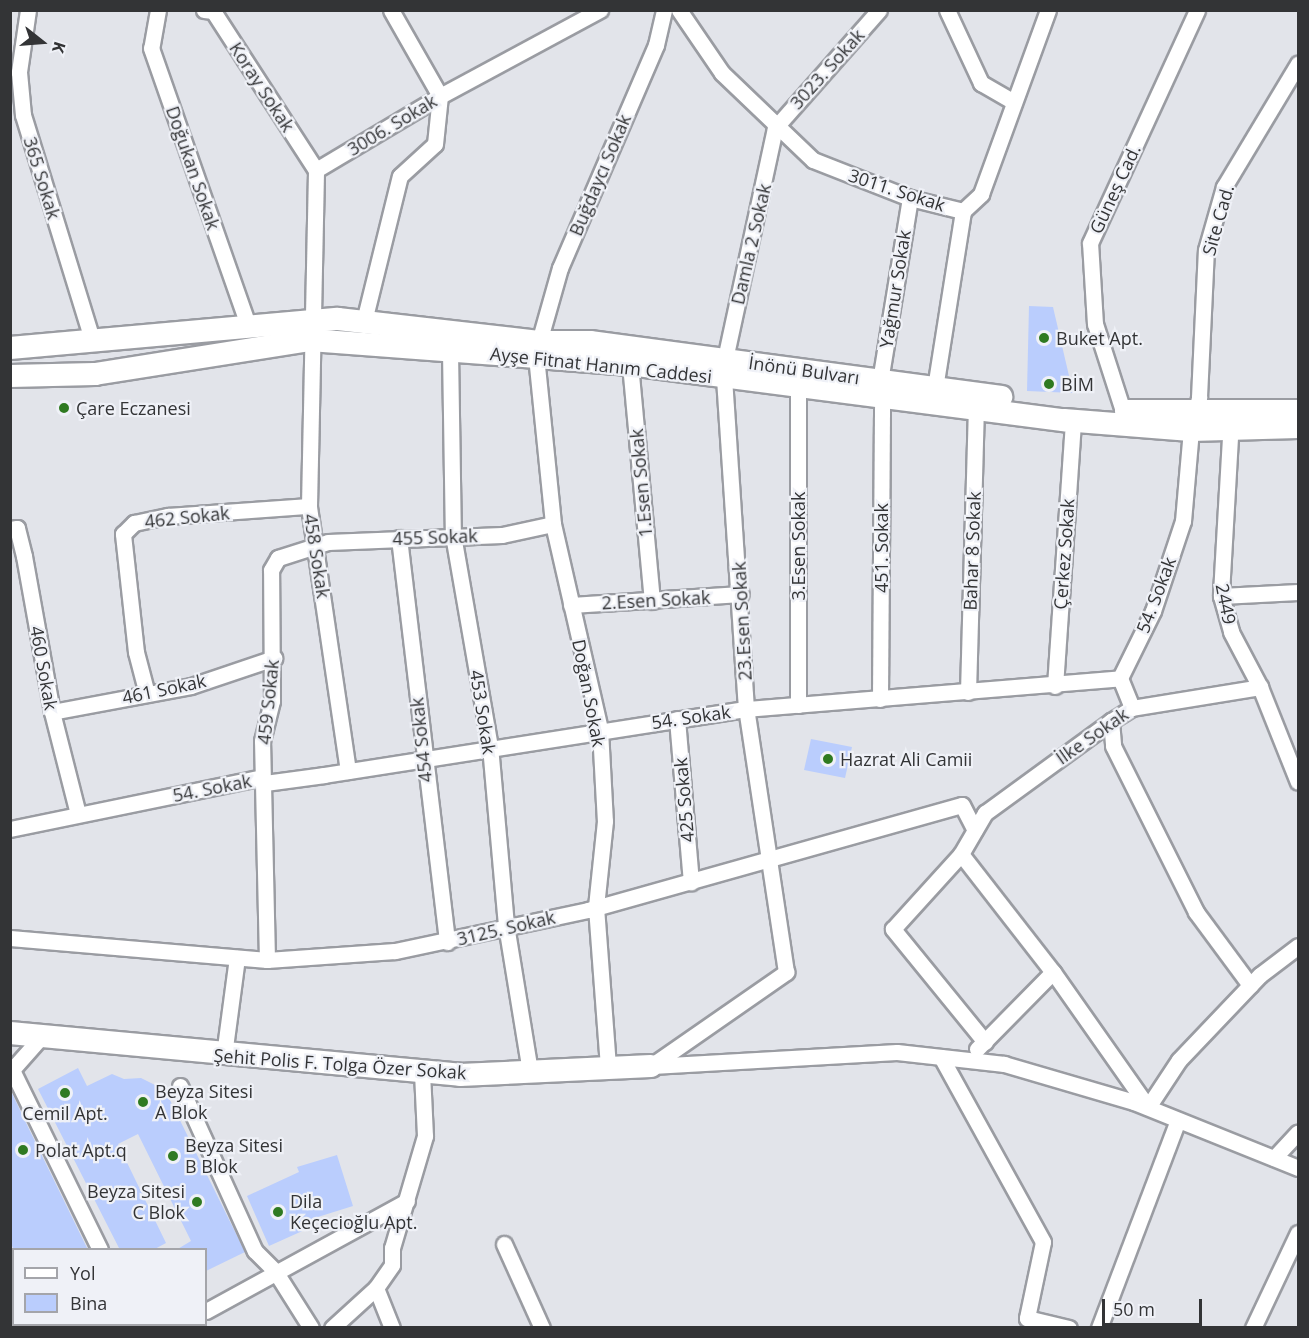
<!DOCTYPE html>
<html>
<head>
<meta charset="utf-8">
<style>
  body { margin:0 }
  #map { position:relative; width:1309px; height:1338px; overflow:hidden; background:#e2e4ea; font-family:"Open Sans",sans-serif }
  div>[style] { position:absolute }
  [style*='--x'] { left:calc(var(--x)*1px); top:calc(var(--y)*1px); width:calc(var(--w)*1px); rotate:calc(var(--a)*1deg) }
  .building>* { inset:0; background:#bacdfd }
  .roads { filter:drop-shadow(2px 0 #9a9ca2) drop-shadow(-2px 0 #9a9ca2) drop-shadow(0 2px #9a9ca2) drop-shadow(0 -2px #9a9ca2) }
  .street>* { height:15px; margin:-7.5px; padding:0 7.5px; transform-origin:7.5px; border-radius:7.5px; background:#fff }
  .secondary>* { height:22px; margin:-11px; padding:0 11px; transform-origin:11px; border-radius:11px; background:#fff }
  .dots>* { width:16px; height:16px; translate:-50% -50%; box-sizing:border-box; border:3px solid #eff1f7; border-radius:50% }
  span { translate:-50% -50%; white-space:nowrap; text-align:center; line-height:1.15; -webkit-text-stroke:4.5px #eff1f7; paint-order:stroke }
  .street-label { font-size:18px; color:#333436 }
  .poi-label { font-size:18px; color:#333436 }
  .left { translate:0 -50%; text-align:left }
  .right { translate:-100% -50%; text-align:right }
  .frame { position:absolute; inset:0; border:12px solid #333436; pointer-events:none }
  .legend { position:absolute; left:12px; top:1248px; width:195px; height:78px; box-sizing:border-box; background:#eff1f7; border:2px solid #a4a5aa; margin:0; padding:8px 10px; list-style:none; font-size:18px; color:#333436 }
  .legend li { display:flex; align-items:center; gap:12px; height:30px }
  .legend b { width:30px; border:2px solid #a4a5aa }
  .north { position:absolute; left:12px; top:12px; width:60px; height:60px; -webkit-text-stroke:4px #eff1f7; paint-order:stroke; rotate:107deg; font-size:16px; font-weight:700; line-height:24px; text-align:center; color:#333436 }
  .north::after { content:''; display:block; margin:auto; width:21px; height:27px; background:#333436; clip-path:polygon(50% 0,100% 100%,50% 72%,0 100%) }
  .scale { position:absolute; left:1102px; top:1299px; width:100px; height:27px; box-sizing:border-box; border:3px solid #333436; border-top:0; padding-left:8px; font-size:18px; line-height:21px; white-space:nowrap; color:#333436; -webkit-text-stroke:4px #eff1f7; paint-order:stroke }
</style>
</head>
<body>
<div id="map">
  <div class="building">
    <div style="clip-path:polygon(1029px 306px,1053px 307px,1073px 393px,1027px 391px)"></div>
    <div style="clip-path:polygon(811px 739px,852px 747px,845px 778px,804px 770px)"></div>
    <div style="clip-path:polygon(78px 1068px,87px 1086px,112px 1074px,124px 1079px,141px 1078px,165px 1090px,245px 1252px,206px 1271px,206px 1250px,176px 1250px,191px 1241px,138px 1134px,118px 1144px,166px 1243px,153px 1250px,120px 1250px,38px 1089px)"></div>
    <div style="clip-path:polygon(10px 1089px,28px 1127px,88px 1250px,14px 1250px,10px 1242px)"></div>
    <div style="clip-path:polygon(337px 1155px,353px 1206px,305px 1221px,309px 1228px,269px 1246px,247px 1196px,299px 1172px,297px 1167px)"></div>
  </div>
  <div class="roads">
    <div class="street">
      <div style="--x:28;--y:10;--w:63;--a:98.3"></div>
      <div style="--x:19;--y:72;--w:43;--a:84.7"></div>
      <div style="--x:23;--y:115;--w:238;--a:72.9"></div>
      <div style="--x:158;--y:10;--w:39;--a:100"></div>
      <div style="--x:151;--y:48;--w:293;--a:70.7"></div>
      <div style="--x:204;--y:10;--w:9;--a:6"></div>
      <div style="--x:213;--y:11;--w:189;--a:57.1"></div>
      <div style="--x:679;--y:10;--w:76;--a:55.7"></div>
      <div style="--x:722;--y:73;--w:126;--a:43.7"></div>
      <div style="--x:813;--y:160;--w:104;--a:21.4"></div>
      <div style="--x:910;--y:198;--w:55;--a:13.8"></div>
      <div style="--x:963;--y:211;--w:25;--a:-43"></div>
      <div style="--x:981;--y:194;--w:196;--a:-70"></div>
      <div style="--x:947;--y:10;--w:81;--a:65"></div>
      <div style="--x:981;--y:83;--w:36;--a:30"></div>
      <div style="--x:364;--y:321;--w:149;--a:-76.1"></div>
      <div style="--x:400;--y:176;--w:47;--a:-42.4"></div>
      <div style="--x:435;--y:144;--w:48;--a:-84.1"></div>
      <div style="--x:440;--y:96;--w:99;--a:-119.7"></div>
      <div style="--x:539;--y:342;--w:77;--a:-74.2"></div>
      <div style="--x:560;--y:268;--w:243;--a:-66.7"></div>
      <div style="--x:656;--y:45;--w:36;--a:-77"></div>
      <div style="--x:450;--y:351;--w:184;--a:89.1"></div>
      <div style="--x:453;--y:535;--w:214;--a:80.1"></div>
      <div style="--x:490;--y:746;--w:180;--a:84.9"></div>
      <div style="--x:506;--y:925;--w:149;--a:80.7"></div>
      <div style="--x:536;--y:356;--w:169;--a:84.2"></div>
      <div style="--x:553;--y:524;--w:211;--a:77.1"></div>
      <div style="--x:600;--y:730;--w:91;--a:86.9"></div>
      <div style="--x:605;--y:821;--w:86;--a:96"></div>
      <div style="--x:596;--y:907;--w:161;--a:85.7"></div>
      <div style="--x:725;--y:359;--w:236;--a:-77.8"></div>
      <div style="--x:775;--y:128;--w:157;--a:-48.6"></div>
      <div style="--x:630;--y:364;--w:238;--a:84.7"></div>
      <div style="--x:880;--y:381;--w:185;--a:-80.7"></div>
      <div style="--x:798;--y:388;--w:317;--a:90"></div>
      <div style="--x:935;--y:388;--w:179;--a:-81"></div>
      <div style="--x:1123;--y:411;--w:91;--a:-107.8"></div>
      <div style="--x:1095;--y:324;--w:81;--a:-93.5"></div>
      <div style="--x:1090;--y:243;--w:256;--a:-65.3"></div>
      <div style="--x:1231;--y:420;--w:176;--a:93.3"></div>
      <div style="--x:1221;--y:596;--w:37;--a:74"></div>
      <div style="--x:1231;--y:632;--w:62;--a:62.2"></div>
      <div style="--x:1260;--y:687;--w:102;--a:68.2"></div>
      <div style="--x:10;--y:529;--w:7;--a:-8"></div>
      <div style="--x:17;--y:528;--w:29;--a:76"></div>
      <div style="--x:24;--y:556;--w:158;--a:79.8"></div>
      <div style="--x:52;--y:712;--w:105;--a:75.7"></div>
      <div style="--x:399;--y:538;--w:407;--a:83.2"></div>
      <div style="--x:1221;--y:596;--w:77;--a:-3"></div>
      <div style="--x:571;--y:605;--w:170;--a:-3.7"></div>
      <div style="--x:1120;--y:678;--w:32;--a:68"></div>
      <div style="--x:1055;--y:686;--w:266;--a:-86.1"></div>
      <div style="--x:968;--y:692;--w:282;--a:-88.4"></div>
      <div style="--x:147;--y:694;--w:43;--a:-104.7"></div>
      <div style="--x:136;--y:652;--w:119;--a:-96.3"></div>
      <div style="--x:123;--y:534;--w:16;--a:-45"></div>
      <div style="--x:134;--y:523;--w:35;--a:-12"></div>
      <div style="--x:168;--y:516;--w:141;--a:-4.1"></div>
      <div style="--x:880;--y:699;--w:301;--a:-89.6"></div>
      <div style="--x:52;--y:712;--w:141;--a:-10.6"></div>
      <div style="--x:191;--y:686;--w:88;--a:-18.6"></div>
      <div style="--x:677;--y:719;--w:164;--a:85.1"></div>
      <div style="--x:1111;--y:721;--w:25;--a:85"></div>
      <div style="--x:1113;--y:746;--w:186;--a:63.4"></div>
      <div style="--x:1196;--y:912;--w:91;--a:53.5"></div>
      <div style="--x:348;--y:771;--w:268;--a:-98.4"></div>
      <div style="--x:309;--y:506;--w:336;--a:-88.8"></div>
      <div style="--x:316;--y:170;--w:144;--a:-30.8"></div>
      <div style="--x:440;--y:96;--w:182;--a:-28.3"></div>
      <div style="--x:10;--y:829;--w:254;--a:-11.6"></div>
      <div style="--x:259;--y:778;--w:8;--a:40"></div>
      <div style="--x:265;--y:783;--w:60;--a:-7.7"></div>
      <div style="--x:324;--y:775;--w:427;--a:-8.9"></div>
      <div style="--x:746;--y:709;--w:375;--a:-4.7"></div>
      <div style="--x:1120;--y:678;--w:75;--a:-63.8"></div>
      <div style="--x:1153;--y:611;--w:95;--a:-71.6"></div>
      <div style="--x:1183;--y:521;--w:91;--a:-85"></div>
      <div style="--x:1191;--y:430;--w:34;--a:-76"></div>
      <div style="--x:1199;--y:397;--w:147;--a:-87.3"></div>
      <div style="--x:1206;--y:250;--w:66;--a:-74.1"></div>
      <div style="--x:1224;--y:187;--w:144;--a:-59"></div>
      <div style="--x:961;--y:854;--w:150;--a:52.1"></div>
      <div style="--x:1053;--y:972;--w:165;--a:54.9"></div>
      <div style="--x:1148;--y:1107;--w:56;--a:-56.6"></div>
      <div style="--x:1179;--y:1060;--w:117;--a:-46.4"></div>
      <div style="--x:1260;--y:975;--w:48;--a:-37.3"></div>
      <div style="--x:10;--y:938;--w:258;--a:4.9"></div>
      <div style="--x:267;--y:960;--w:128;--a:-4"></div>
      <div style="--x:395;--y:951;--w:197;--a:-12"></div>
      <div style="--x:588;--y:910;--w:388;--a:-15.7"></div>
      <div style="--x:962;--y:805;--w:28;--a:63"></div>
      <div style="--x:267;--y:960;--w:219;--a:-91.3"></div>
      <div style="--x:262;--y:741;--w:41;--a:-76"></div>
      <div style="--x:272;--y:701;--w:131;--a:-90.4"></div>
      <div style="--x:271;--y:570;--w:14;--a:-60"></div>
      <div style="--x:278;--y:558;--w:52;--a:-17.7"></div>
      <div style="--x:328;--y:542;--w:174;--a:-2.3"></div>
      <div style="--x:502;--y:535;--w:52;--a:-12.2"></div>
      <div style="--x:985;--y:1042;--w:146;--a:-129.2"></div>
      <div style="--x:893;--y:929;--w:101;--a:-47.8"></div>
      <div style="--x:961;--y:854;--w:48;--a:-59.7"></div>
      <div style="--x:985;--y:813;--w:156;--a:-36.1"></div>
      <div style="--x:1111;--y:721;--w:25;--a:-32"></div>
      <div style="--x:1132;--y:708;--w:130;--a:-9.3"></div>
      <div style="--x:977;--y:1049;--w:108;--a:-45.4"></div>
      <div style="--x:224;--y:1055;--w:98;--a:-82.4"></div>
      <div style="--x:941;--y:1057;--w:211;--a:61.1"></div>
      <div style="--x:1043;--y:1242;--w:78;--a:101.9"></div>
      <div style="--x:1027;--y:1318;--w:43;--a:13.4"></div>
      <div style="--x:651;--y:1066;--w:165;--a:-34.8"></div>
      <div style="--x:786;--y:972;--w:266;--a:-98.6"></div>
      <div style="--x:746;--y:709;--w:333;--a:-93.8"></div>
      <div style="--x:652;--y:1066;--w:245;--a:-3.3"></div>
      <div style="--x:897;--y:1052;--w:108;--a:6.4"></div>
      <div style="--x:1004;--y:1064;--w:135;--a:16.3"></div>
      <div style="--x:1134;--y:1102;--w:177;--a:21.9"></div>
      <div style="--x:12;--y:1070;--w:200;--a:63.9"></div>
      <div style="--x:10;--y:1072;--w:48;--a:-48.4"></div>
      <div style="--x:180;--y:1086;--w:181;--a:65.6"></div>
      <div style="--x:255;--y:1251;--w:28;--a:45"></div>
      <div style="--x:275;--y:1271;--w:67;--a:57.7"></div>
      <div style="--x:1274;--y:1158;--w:35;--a:-47"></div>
      <div style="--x:504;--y:1244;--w:92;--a:65.7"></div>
      <div style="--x:376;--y:1288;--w:43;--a:68.2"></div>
      <div style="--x:206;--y:1311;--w:229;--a:-28.7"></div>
      <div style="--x:145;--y:1324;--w:5;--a:53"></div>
      <div style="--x:176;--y:1328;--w:6;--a:-39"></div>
      <div style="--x:332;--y:1328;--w:59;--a:-42.3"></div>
      <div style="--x:376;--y:1288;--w:28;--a:-55"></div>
      <div style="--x:392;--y:1265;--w:17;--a:-90"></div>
      <div style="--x:392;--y:1248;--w:117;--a:-73.6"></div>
      <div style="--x:425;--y:1136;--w:64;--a:-92.7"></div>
      <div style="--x:1099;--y:1328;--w:222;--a:-69.2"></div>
      <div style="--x:1253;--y:1328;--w:105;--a:-64.7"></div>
    </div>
    <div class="secondary">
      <div style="--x:10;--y:348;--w:329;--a:-5.1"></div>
      <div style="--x:338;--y:319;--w:202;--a:6.5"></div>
      <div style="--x:539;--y:342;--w:51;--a:0"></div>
      <div style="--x:590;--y:342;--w:415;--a:7.6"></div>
      <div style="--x:10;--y:376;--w:85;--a:-1.3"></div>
      <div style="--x:95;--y:374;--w:218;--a:-9"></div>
      <div style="--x:310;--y:340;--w:321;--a:4.3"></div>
      <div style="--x:630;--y:364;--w:438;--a:7.4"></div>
      <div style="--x:1064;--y:420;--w:127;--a:4.5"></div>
      <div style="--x:1191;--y:430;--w:107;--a:-1.6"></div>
      <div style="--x:1126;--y:411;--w:172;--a:0"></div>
      <div style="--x:10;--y:1033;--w:452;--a:5.3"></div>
      <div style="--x:460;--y:1075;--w:191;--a:-2.7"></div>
    </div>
  </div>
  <div class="dots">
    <div style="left:1044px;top:338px;background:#2f7a21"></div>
    <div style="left:1049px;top:384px;background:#2f7a21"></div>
    <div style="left:64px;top:408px;background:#2f7a21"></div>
    <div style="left:828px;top:759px;background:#2f7a21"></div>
    <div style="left:65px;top:1093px;background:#2f7a21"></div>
    <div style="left:143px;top:1102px;background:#2f7a21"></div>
    <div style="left:23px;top:1150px;background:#2f7a21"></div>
    <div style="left:173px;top:1156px;background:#2f7a21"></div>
    <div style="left:197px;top:1202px;background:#2f7a21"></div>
    <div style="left:278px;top:1212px;background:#2f7a21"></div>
  </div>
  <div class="street-label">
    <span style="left:827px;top:69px;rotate:-48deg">3023. Sokak</span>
    <span style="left:262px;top:87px;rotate:57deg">Koray Sokak</span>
    <span style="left:392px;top:125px;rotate:-31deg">3006. Sokak</span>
    <span style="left:193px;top:168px;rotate:71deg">Doğukan Sokak</span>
    <span style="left:600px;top:175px;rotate:-67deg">Buğdaycı Sokak</span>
    <span style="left:42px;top:178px;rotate:73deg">365 Sokak</span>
    <span style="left:1115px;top:189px;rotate:-65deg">Güneş Cad.</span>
    <span style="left:897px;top:190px;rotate:18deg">3011. Sokak</span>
    <span style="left:1218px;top:220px;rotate:-74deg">Site Cad.</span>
    <span style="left:751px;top:244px;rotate:-77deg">Damla 2 Sokak</span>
    <span style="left:895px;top:289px;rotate:-81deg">Yağmur Sokak</span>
    <span style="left:601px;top:365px;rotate:6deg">Ayşe Fitnat Hanım Caddesi</span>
    <span style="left:804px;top:370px;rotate:8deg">İnönü Bulvarı</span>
    <span style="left:641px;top:483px;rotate:-95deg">1.Esen Sokak</span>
    <span style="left:187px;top:517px;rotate:-6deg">462 Sokak</span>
    <span style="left:435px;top:537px;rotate:-2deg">455 Sokak</span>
    <span style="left:798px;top:546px;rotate:-90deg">3.Esen Sokak</span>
    <span style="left:881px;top:548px;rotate:-90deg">451. Sokak</span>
    <span style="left:972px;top:551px;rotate:-88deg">Bahar 8 Sokak</span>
    <span style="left:1064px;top:554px;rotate:-86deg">Çerkez Sokak</span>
    <span style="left:317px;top:556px;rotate:81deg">458 Sokak</span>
    <span style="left:1156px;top:595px;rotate:-69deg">54. Sokak</span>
    <span style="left:656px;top:600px;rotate:-3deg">2.Esen Sokak</span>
    <span style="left:1226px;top:604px;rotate:79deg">2449</span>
    <span style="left:742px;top:621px;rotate:-93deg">23.Esen Sokak</span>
    <span style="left:44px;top:668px;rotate:80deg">460 Sokak</span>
    <span style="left:164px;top:689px;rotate:-12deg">461 Sokak</span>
    <span style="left:589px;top:693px;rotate:79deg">Doğan Sokak</span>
    <span style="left:268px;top:702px;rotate:-84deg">459 Sokak</span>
    <span style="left:483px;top:712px;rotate:81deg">453 Sokak</span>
    <span style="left:691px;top:717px;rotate:-8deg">54. Sokak</span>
    <span style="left:1092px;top:736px;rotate:-35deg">İlke Sokak</span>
    <span style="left:421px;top:740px;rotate:-96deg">454 Sokak</span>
    <span style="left:212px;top:788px;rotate:-11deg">54. Sokak</span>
    <span style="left:684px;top:800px;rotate:-95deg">425 Sokak</span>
    <span style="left:506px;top:928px;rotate:-13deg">3125. Sokak</span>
    <span style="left:340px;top:1064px;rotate:4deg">Şehit Polis F. Tolga Özer Sokak</span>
  </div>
  <div class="poi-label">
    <span class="left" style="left:1056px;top:338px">Buket Apt.</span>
    <span class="left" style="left:1061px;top:384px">BİM</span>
    <span class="left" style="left:76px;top:408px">Çare Eczanesi</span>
    <span class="left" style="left:840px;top:759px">Hazrat Ali Camii</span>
    <span class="left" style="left:155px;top:1102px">Beyza Sitesi<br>A Blok</span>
    <span style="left:65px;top:1113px">Cemil Apt.</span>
    <span class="left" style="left:185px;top:1156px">Beyza Sitesi<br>B Blok</span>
    <span class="left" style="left:35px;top:1150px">Polat Apt.q</span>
    <span class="right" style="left:185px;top:1202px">Beyza Sitesi<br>C Blok</span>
    <span class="left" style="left:290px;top:1212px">Dila<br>Keçecioğlu Apt.</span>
  </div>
  <div class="frame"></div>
  <ul class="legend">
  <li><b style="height:8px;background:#fff"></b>Yol</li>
  <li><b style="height:16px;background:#bacdfd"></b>Bina</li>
  </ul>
  <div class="north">K</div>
  <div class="scale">50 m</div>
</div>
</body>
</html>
